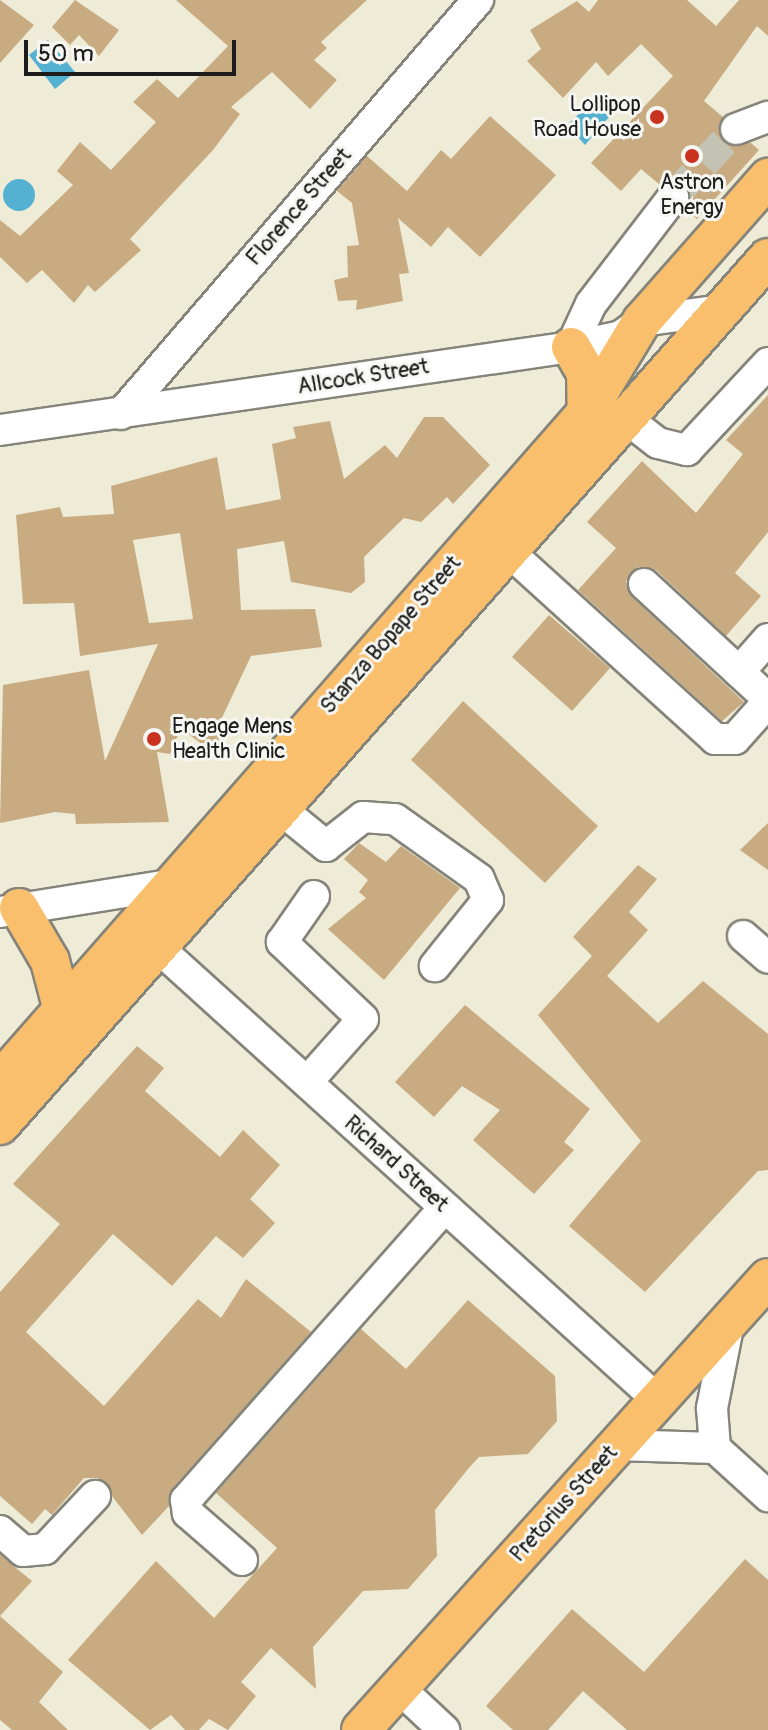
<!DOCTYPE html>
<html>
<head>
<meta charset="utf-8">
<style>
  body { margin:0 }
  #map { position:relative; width:768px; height:1730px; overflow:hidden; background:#eeebd7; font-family:Pangolin,sans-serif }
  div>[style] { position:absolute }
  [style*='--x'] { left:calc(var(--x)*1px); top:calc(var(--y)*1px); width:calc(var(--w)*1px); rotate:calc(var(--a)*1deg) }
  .water>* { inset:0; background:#54b1d2 }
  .round { border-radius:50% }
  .building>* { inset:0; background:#c9ab82 }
  .minor-tunnel>* { height:30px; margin-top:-15px; transform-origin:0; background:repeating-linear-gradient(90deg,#c4c2b2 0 30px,transparent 0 45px) }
  .roads { filter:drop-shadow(2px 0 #85847a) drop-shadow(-2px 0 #85847a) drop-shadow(0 2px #85847a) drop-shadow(0 -2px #85847a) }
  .minor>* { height:30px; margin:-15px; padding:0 15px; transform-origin:15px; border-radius:15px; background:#fff }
  .major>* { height:38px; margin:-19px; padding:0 19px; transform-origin:19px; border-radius:19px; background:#f9bf6d }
  .dots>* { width:22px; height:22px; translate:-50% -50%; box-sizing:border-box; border:4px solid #f6f6f2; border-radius:50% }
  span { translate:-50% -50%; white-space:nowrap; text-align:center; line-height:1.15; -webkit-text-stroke:6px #f6f6f2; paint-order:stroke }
  .poi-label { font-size:22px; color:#1c1c1c }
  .right { translate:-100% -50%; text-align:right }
  .left { translate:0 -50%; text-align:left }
  .street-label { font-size:22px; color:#1c1c1c }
  .scale { position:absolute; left:24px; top:40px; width:212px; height:36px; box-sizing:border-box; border:4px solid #1c1c1c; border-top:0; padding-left:10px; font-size:24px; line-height:28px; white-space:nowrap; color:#1c1c1c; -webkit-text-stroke:6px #f6f6f2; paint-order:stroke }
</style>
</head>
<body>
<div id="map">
  <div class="water">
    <div style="clip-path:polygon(48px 40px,75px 72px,55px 89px,29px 55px)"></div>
    <div style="clip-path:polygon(594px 100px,610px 116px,585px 145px,567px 125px)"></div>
    <div class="round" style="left:3px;top:179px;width:32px;height:32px"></div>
  </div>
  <div class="building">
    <div style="clip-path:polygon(0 0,34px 25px,0 63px)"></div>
    <div style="clip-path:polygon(75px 0,119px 30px,99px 56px,79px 35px,70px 45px,52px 27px)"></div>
    <div style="clip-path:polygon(176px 0,367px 0,321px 42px,327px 48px,314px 60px,337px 80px,310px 109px,272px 72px,231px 107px,240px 114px,213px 150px,130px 239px,141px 250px,95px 292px,88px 285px,74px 303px,42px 270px,27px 283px,0 257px,0 220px,20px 236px,73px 185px,57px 171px,80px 142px,111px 170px,156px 122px,133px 102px,157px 79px,178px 98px,228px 46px)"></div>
    <div style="clip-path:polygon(598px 0,687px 0,716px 26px,739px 0,768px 0,768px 36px,757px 26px,704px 101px,723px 117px,724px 142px,751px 143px,759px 150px,697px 219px,686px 209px,691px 199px,683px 182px,660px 185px,641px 169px,621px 191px,591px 163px,673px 76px,641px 44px,608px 76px,596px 62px,563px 98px,527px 61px,541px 49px,530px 30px,577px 1px,589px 12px)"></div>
    <div style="clip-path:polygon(490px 116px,556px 175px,480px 257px,448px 227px,431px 247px,398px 218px,409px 273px,399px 274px,403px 301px,356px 310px,357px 300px,338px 301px,334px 280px,348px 277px,347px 246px,359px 245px,352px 203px,337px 191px,367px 156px,407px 191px,441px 150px,451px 159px)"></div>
    <div style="clip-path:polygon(768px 395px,768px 532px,735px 573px,761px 596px,726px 636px,656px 570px,638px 567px,626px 581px,632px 597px,744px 702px,722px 721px,578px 590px,616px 548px,587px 522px,642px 461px,696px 513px,743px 454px,726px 440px)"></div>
    <div style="clip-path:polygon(evenodd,424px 417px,443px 417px,490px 465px,453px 504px,447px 497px,421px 522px,404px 518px,364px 557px,365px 582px,351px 593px,291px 582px,284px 541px,237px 549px,241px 610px,315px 609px,322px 647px,251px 656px,219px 724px,219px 741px,204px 746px,181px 728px,170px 754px,157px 752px,169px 822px,76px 824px,75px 814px,55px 812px,0 823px,3px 685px,89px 670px,105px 761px,158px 644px,80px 656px,74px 603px,23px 604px,16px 515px,60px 507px,63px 517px,114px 514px,111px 486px,217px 457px,226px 510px,281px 499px,272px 444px,296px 438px,293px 427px,330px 421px,344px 479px,385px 445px,397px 458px,424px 417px,180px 533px,193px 619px,149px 623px,133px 540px,180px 533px)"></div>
    <div style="clip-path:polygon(549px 615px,610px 668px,572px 711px,512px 657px)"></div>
    <div style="clip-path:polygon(463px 701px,598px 826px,545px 883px,411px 760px)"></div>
    <div style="clip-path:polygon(768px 823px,768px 870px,740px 850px)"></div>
    <div style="clip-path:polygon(359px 843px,386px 862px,401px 846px,460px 888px,384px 980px,328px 929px,366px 898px,359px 892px,368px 880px,344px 859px)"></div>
    <div style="clip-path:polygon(638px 865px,657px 879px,629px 912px,648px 930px,607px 976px,658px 1023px,703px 981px,768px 1034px,768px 1170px,758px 1171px,645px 1292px,569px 1226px,641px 1141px,538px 1015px,592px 956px,573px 937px)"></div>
    <div style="clip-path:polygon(465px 1005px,590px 1109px,564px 1142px,574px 1150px,534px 1194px,473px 1140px,500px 1110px,462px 1086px,434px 1117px,395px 1082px)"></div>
    <div style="clip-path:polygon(137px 1046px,164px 1068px,145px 1091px,220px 1157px,243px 1130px,280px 1165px,250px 1199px,275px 1223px,243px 1258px,216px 1236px,172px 1286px,113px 1234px,26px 1332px,104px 1406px,198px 1299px,221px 1318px,246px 1279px,311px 1332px,173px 1488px,169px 1506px,142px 1535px,98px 1478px,84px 1478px,52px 1515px,45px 1509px,32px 1524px,0 1496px,0 1292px,60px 1224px,13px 1184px)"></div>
    <div style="clip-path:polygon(468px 1300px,555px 1376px,557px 1421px,528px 1454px,479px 1457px,468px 1469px,435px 1510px,437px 1556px,408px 1589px,363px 1591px,313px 1647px,316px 1689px,271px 1648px,241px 1682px,256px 1696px,228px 1730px,209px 1719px,199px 1730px,185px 1730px,171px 1715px,150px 1730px,68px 1660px,156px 1561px,214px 1618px,277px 1548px,216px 1493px,361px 1329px,406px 1369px)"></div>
    <div style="clip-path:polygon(0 1555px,32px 1581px,0 1616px,63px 1672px,39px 1702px,68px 1730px,12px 1730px,0 1720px)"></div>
    <div style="clip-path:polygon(745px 1559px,768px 1580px,768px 1730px,627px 1730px,583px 1691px,548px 1730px,513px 1730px,486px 1706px,572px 1609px,644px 1672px)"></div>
  </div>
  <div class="minor-tunnel">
    <div style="--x:673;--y:197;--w:93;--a:-47.2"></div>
  </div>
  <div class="roads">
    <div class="minor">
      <div style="--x:736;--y:129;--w:34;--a:-21"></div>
      <div style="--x:571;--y:347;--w:47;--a:-65.1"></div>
      <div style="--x:591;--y:304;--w:135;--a:-52.5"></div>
      <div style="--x:121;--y:414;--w:547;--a:-49.23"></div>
      <div style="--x:627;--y:419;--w:39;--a:38"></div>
      <div style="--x:658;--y:443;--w:30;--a:14"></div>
      <div style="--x:687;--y:450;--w:119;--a:-47"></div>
      <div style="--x:0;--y:430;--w:577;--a:-8.27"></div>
      <div style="--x:571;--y:347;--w:51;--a:-12.4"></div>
      <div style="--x:621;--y:336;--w:26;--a:-36"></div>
      <div style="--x:642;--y:321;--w:80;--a:-7.9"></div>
      <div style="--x:508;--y:551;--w:280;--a:42.2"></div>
      <div style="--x:715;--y:739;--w:20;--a:0"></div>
      <div style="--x:735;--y:739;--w:50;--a:-48.3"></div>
      <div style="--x:644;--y:584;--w:169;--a:42.8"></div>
      <div style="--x:739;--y:672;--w:44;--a:-48.7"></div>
      <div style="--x:278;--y:807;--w:62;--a:39.1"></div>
      <div style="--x:326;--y:846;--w:47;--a:-38.1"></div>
      <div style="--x:363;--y:817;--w:32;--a:4"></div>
      <div style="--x:395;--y:819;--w:103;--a:35.5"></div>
      <div style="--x:479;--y:879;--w:23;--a:67"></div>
      <div style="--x:488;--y:900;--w:85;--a:128.8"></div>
      <div style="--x:0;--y:912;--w:171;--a:-9.1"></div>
      <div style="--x:143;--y:934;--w:695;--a:42.14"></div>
      <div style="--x:743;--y:936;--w:33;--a:41"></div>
      <div style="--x:307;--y:1082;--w:84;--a:-48.4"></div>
      <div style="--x:363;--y:1019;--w:112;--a:-136.5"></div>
      <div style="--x:282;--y:942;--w:56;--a:-55.2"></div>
      <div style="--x:616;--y:1445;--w:99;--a:1.7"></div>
      <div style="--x:715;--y:1448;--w:72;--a:42.2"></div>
      <div style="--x:715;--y:1448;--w:40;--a:-94.3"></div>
      <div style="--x:712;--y:1408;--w:88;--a:-78.8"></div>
      <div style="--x:0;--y:1531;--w:30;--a:41"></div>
      <div style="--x:23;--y:1551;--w:22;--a:-5"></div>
      <div style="--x:45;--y:1549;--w:73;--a:-46.7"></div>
      <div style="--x:242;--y:1560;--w:72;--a:-139"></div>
      <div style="--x:188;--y:1513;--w:13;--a:-99"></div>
      <div style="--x:186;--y:1500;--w:390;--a:-48.5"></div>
      <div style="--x:399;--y:1688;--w:62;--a:43"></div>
    </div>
    <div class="major">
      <div style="--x:571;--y:347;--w:30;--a:60"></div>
      <div style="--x:586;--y:373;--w:39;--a:89"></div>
      <div style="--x:19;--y:908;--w:61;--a:59.7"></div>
      <div style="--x:50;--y:961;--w:52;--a:75.4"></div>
      <div style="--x:0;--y:1081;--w:890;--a:-48.74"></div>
      <div style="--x:587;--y:412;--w:106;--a:-58.9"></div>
      <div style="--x:642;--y:321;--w:191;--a:-48.6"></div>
      <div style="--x:0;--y:1125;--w:1158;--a:-48.47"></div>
      <div style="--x:361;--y:1730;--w:608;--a:-48"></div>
    </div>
  </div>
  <div class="dots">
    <div style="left:657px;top:117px;background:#c8321e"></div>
    <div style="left:692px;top:156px;background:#c8321e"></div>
    <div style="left:154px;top:739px;background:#c8321e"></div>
  </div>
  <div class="poi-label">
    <span class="right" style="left:641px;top:117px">Lollipop<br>Road House</span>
    <span style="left:692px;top:195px">Astron<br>Energy</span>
    <span class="left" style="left:172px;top:739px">Engage Mens<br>Health Clinic</span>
  </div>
  <div class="street-label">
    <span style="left:299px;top:207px;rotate:-49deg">Florence Street</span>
    <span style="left:363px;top:377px;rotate:-9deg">Allcock Street</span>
    <span style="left:391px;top:635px;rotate:-49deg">Stanza Bopape Street</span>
    <span style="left:396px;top:1164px;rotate:42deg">Richard Street</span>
    <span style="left:564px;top:1504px;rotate:-48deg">Pretorius Street</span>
  </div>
  <div class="scale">50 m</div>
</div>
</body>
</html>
